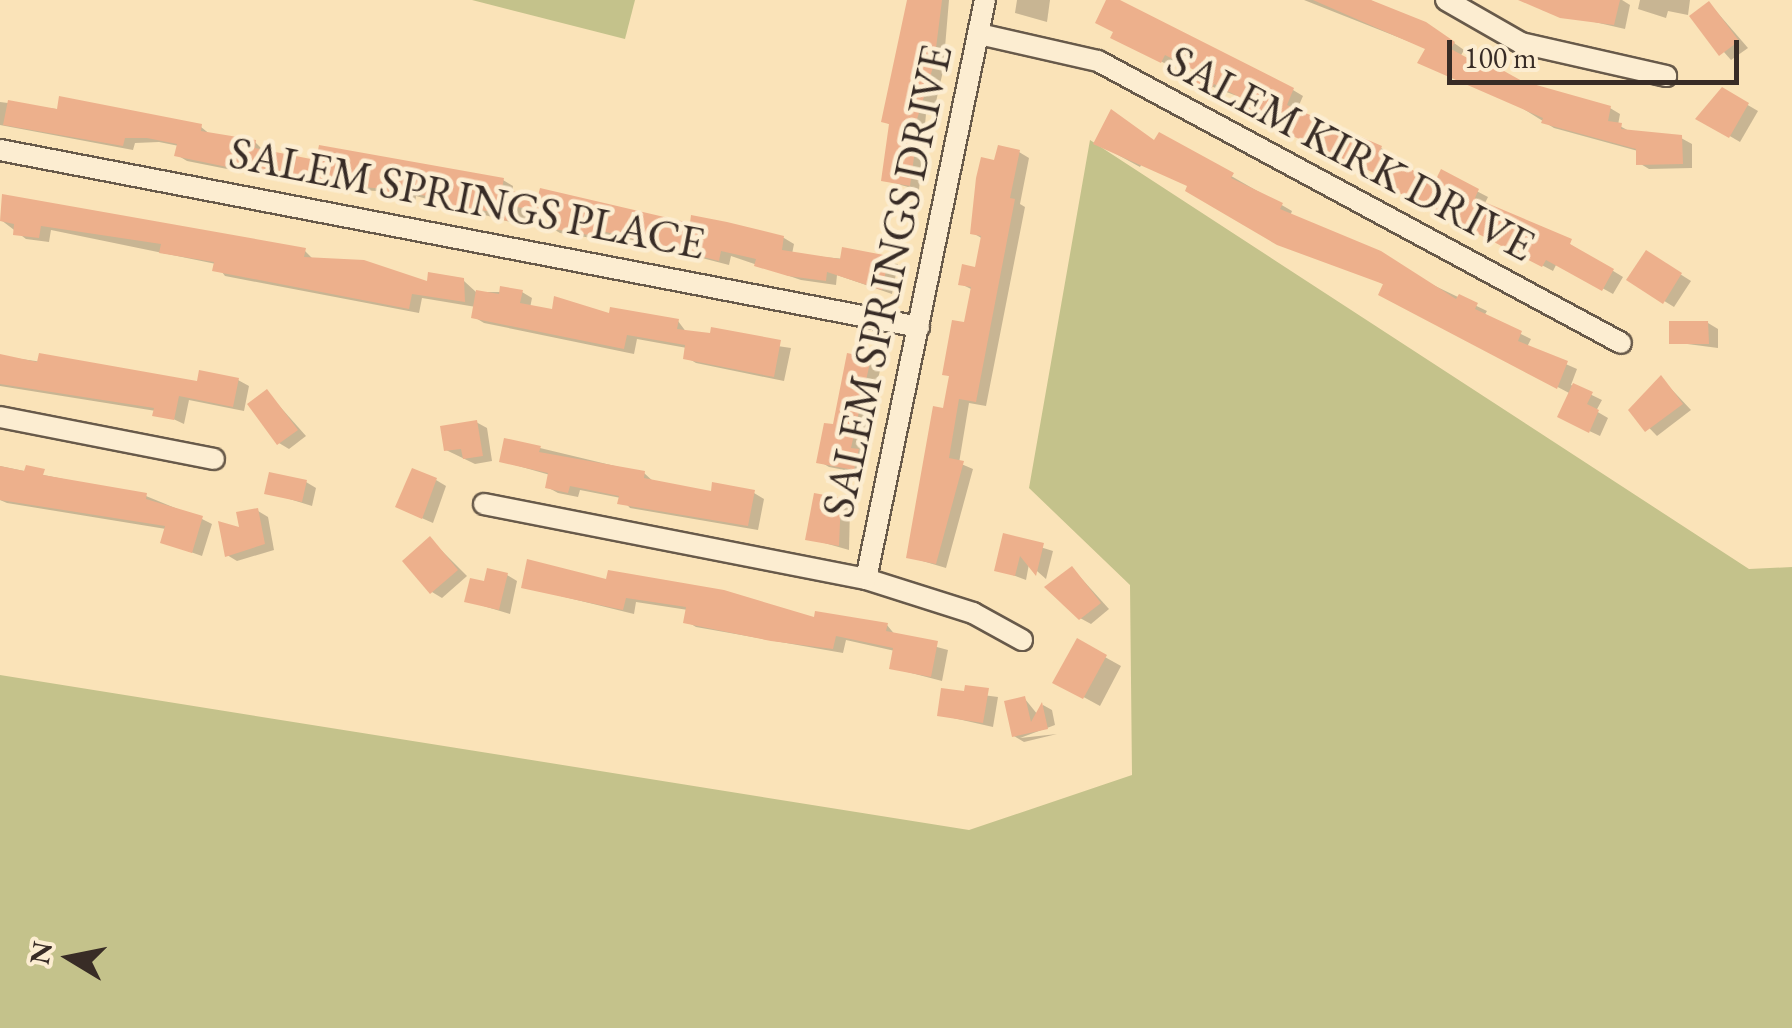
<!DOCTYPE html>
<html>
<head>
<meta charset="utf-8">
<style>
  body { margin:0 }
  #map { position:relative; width:1792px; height:1028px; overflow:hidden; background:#fae3b8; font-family:"EB Garamond",serif }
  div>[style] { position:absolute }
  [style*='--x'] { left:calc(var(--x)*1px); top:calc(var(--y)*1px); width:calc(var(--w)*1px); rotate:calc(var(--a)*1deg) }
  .green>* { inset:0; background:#c4c28b }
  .shadow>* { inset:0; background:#0003 }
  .building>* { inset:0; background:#edb08c }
  .roads { filter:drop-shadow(2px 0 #685a4a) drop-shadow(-2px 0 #685a4a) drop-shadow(0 2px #685a4a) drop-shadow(0 -2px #685a4a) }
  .minor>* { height:20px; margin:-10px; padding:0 10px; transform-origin:10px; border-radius:10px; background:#fcedd1 }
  span { translate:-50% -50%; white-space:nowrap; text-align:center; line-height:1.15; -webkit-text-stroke:9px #fcedd1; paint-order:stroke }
  .street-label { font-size:45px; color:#382c26 }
  .north { position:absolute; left:20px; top:908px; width:100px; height:100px; -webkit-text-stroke:8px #fcedd1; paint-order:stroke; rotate:280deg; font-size:28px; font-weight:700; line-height:40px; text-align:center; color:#382c26 }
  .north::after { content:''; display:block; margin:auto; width:35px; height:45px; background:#382c26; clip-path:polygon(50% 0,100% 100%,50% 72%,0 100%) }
  .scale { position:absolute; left:1447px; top:40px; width:292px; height:45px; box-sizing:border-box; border:5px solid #382c26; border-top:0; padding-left:12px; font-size:30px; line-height:35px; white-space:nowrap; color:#382c26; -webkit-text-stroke:8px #fcedd1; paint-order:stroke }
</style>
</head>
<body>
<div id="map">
  <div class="green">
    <div style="clip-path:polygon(472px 0,635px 0,625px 39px)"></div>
    <div style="clip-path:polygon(1090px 140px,1749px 569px,1792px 567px,1792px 1028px,0 1028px,0 675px,969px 830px,1132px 775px,1130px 585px,1029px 488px)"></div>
  </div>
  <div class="shadow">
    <div style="clip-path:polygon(908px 0,949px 0,943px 71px,933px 115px,926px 114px,919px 190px,883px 180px,892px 126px,884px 121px)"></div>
    <div style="clip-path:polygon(1017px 0,1050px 0,1047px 22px,1015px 13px)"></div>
    <div style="clip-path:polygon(1109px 0,1293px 90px,1303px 96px,1296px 112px,1381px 148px,1391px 154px,1388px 161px,1436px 185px,1442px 173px,1488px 197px,1484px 205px,1542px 227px,1623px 277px,1613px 294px,1557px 263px,1553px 271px,1383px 182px,1386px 177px,1245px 99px,1205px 84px,1199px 71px,1176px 59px,1172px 67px,1123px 42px)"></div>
    <div style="clip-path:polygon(1304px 0,1370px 0,1437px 31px,1464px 50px,1460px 57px,1521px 83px,1610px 108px,1620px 114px,1618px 125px,1631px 132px,1681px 138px,1692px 144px,1692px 168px,1649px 169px,1639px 163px,1638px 151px,1554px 128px,1428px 49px)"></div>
    <div style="clip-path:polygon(1533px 0,1622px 0,1630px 5px,1625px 29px,1542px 10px)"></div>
    <div style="clip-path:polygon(1640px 0,1690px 0,1688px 15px,1668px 11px,1666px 18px,1638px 9px)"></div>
    <div style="clip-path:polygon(1710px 4px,1748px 48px,1731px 60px,1693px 17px)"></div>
    <div style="clip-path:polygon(1722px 90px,1758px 111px,1740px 142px,1699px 118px)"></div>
    <div style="clip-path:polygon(0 102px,201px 127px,211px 135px,255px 142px,265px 152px,318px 163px,503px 180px,513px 186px,512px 193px,784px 238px,794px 244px,792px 254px,898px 264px,892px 294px,837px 275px,836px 285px,801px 280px,731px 256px,729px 265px,613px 235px,611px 241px,560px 233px,550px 227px,552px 216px,527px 211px,524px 226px,416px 196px,415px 204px,388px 192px,312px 186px,187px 161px,177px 155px,179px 146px,159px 142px,135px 143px,133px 150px,0 125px)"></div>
    <div style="clip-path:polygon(1160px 135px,1292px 211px,1290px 216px,1487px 311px,1484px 316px,1531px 339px,1527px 347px,1577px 369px,1571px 385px,1602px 400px,1596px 411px,1608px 418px,1600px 436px,1570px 422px,1571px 394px,1381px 294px,1385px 285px,1144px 160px,1140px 167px,1096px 143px,1156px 143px)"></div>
    <div style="clip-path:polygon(1019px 152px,1029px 158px,1020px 204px,1025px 207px,986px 406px,969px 403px,959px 463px,973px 469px,946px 568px,909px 557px,945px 410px,951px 377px,945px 374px,966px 325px,971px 289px,961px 284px,977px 270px,983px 239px,973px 233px,996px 163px)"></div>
    <div style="clip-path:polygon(1px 220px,305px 251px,314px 260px,429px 284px,464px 281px,476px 292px,522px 292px,532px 298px,530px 308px,678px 321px,687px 333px,791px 348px,784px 381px,696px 363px,686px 357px,687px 348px,637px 339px,634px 354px,484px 323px,474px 317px,476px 307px,422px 298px,419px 313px,225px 276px,216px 264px,51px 230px,49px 242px,26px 239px)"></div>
    <div style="clip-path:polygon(1647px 253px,1691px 281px,1674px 307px,1630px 280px)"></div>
    <div style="clip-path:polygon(1708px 323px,1718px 329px,1718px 348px,1672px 342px)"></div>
    <div style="clip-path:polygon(0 356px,198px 384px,238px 380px,249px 386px,244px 411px,189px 400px,184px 424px,156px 411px,0 386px)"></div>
    <div style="clip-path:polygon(870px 360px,881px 366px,861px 454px,868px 458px,865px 474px,829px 467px,819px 461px)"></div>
    <div style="clip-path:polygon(1661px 378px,1691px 410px,1657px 436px,1632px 410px)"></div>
    <div style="clip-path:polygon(267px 392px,306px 436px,289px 449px,279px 443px)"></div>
    <div style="clip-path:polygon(476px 422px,487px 428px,492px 461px,475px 464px,446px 450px)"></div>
    <div style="clip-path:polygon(540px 448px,644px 473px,654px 482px,713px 494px,754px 493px,764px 499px,758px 530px,630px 508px,621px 498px,580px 490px,578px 497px,558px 493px,547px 487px,550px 475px,501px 461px)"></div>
    <div style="clip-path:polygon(0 466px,146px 496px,202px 519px,212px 524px,202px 556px,162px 542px,166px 529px,7px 503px,0 500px)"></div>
    <div style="clip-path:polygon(436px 480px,446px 486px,433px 523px,408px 512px)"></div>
    <div style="clip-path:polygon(306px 482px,316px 488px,312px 506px,267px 492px)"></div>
    <div style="clip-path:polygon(840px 501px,850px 507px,849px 550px,807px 538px)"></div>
    <div style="clip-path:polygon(258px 511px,268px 517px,274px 550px,237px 561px,227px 555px)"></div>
    <div style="clip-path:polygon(1005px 536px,1053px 551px,1046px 579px,1029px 564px,1026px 580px,997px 569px)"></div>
    <div style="clip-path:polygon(430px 539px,467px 576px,442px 598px,432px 592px)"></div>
    <div style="clip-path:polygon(1072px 568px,1109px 609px,1091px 624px,1080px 618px)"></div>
    <div style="clip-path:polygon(507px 575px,517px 581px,510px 614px,467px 601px)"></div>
    <div style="clip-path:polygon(608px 582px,816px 620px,887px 625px,896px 636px,948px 650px,942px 681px,892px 668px,895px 651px,846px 640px,843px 653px,696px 627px,686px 621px,688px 610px,636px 602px,634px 614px,524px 587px)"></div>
    <div style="clip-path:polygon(1078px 642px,1121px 666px,1100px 706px,1056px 682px)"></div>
    <div style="clip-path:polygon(944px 690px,998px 697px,993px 727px,940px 715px)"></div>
    <div style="clip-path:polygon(1025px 699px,1038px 715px,1043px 705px,1052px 710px,1055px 725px,1020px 738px,1057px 734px,1024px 742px,1014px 736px)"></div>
  </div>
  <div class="building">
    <div style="clip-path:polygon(907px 0,942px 0,934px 64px,910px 142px,916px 143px,910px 186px,881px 181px,889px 124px,881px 122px)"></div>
    <div style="clip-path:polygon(1106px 0,1120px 0,1294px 88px,1287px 105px,1382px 146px,1379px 154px,1435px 181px,1441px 169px,1479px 189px,1475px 198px,1572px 239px,1570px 244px,1614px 269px,1602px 291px,1546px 260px,1542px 267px,1380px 183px,1383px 177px,1286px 133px,1289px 126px,1240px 105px,1243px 99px,1214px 84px,1211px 90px,1191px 80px,1196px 71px,1165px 55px,1161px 63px,1110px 38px,1113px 32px,1095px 23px)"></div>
    <div style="clip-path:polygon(1313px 0,1371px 0,1426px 22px,1455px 42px,1451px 49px,1484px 67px,1486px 61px,1522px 81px,1611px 106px,1608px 121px,1622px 123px,1621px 129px,1682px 135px,1683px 164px,1636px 165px,1636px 149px,1541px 123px,1543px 118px,1417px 63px,1425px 49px)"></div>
    <div style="clip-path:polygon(1518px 0,1620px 0,1614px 25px,1560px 18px)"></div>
    <div style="clip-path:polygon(1709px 1px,1739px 41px,1719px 56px,1689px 16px)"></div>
    <div style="clip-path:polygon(1722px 87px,1749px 103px,1729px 138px,1695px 119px)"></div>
    <div style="clip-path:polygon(59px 96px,202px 124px,201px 131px,256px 140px,255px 148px,316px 160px,319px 145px,504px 178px,502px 189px,538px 196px,540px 188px,690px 223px,691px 215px,727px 222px,784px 236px,782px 250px,840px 259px,842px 247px,889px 256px,882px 290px,827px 272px,826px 281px,788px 276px,754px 266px,756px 259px,721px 251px,719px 261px,602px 231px,601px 237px,547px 228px,550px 213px,517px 207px,514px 222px,496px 219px,497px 212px,437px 206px,438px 198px,406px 192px,405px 200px,384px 196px,386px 189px,300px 182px,174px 156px,177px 144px,147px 138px,125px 138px,123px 146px,3px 125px,8px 100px,57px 109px)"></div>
    <div style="clip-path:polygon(1111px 109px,1154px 140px,1159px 132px,1234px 173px,1231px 178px,1283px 203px,1280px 209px,1381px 251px,1456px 299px,1459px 294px,1478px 303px,1475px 309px,1522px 331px,1518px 341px,1568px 361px,1557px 389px,1378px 295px,1383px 284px,1277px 245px,1185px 191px,1187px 186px,1093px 144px)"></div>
    <div style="clip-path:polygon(998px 145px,1020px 150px,1010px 198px,1015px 199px,976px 402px,959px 399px,949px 458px,964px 461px,936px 564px,906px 558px,933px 406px,943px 408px,949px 376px,942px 375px,952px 320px,964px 322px,971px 287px,958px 285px,962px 264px,975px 267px,981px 236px,970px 234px,976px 178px,981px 157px,994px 160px)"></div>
    <div style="clip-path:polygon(2px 194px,306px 248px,304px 257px,364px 260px,427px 281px,428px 272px,464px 278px,465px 302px,412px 294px,409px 309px,212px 271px,214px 262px,159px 253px,161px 244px,41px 226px,39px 238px,13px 235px,14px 224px,0 221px)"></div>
    <div style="clip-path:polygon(1646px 250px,1682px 273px,1663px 304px,1626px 280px)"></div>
    <div style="clip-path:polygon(500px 286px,523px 290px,520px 303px,552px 309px,554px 296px,609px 313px,610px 307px,679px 319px,677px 329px,710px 333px,711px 327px,781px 340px,774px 377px,683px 359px,685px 345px,627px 335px,624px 349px,471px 318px,476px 290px,499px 294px)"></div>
    <div style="clip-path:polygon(1669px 321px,1708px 321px,1709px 344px,1669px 344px)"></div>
    <div style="clip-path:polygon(39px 353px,197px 381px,199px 370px,239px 378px,233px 407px,179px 396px,174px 420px,152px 416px,154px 408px,0 384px,0 354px,37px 362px)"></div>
    <div style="clip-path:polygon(847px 353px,871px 358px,851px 448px,859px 449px,854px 470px,816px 463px,824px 423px,833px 424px)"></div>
    <div style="clip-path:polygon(1661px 375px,1683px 404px,1645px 432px,1628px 410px)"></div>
    <div style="clip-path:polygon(1573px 383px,1593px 392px,1587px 404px,1599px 410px,1589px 433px,1557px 417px)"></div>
    <div style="clip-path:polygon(267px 389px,298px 430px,277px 445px,247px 404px)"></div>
    <div style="clip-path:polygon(477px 420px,483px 456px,463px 459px,461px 449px,444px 451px,440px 426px)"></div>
    <div style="clip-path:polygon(504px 438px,541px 446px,539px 452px,645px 471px,644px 478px,711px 491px,712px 482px,755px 490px,748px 526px,617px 504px,619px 496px,570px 486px,568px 493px,545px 488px,548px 473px,499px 462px)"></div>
    <div style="clip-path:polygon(26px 465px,45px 469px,43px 475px,147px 493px,146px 499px,203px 516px,192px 553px,160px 543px,165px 526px,0 500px,0 466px,24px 471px)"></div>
    <div style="clip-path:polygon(412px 468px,437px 478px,422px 519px,395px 507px)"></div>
    <div style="clip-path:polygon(269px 472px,307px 480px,302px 502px,264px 494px)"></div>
    <div style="clip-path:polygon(814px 493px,841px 498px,839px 546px,805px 540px)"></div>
    <div style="clip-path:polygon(258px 508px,265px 544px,225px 557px,218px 521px,239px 527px,236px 512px)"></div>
    <div style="clip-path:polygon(1003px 533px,1044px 543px,1036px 576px,1020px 556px,1015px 576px,994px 571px)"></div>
    <div style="clip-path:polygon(430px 536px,458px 570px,430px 594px,402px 561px)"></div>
    <div style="clip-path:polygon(527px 559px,606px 579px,608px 570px,724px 590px,814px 617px,815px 611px,888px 623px,886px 631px,938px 641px,931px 677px,889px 669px,893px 648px,836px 636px,833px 649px,771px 641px,683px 623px,686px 607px,626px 598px,623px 610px,521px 588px)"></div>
    <div style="clip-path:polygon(1072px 566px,1101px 603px,1079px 620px,1044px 587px)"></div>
    <div style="clip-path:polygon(487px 568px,508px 573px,499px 610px,464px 602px,470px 578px,484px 581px)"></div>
    <div style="clip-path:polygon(1077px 638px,1107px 655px,1083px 699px,1052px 683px)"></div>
    <div style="clip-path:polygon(965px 685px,989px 688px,983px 723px,937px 716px,941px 688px,964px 691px)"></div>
    <div style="clip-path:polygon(1025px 696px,1031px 722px,1042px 702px,1048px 729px,1012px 737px,1004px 701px)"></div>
  </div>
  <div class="roads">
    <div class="minor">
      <div style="--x:1446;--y:0;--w:86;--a:29.8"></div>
      <div style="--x:1521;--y:43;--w:149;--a:12.8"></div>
      <div style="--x:979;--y:34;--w:122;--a:12.8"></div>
      <div style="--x:1098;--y:61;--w:594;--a:28.33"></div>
      <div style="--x:0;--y:150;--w:936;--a:10.9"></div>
      <div style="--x:0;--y:417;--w:218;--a:11.1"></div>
      <div style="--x:484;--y:504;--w:389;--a:11.1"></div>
      <div style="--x:866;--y:579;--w:112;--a:17.6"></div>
      <div style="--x:973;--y:613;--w:56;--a:28.9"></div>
      <div style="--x:866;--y:579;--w:591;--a:-78.39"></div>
    </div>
  </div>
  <div class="street-label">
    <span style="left:1351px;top:153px;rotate:28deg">SALEM KIRK DRIVE</span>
    <span style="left:467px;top:198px;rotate:11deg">SALEM SPRINGS PLACE</span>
    <span style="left:887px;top:281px;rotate:-78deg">SALEM SPRINGS DRIVE</span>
  </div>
  <div class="north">N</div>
  <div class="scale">100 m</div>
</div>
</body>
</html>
